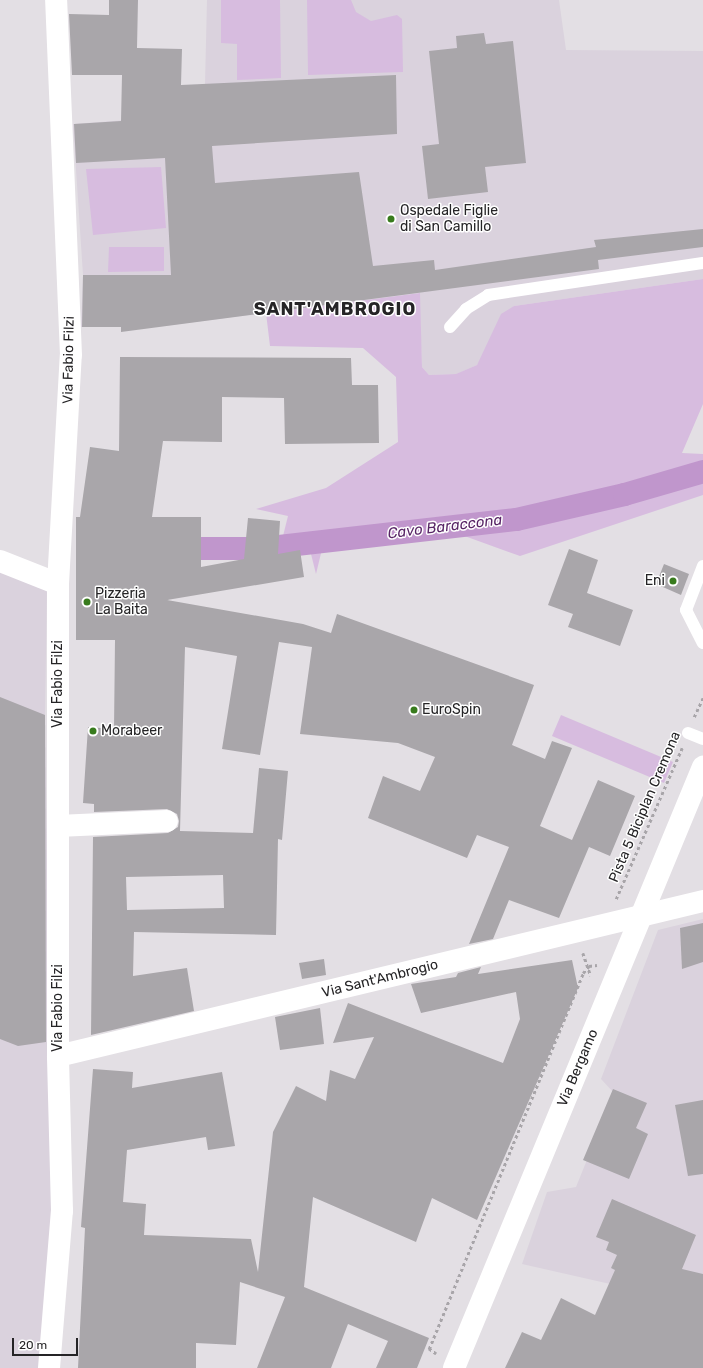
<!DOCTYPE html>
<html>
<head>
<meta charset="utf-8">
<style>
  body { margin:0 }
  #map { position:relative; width:703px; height:1368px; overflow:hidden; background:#e3dfe4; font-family:Rubik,sans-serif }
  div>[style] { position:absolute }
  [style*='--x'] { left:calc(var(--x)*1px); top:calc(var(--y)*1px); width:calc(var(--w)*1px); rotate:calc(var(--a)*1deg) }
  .built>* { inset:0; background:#dad2dd }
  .green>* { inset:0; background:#d7bcdf }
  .canal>* { height:23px; margin:-11.5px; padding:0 11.5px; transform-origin:11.5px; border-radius:11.5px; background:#c096cc }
  .building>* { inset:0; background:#a9a6aa }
  .path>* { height:2.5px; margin-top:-1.25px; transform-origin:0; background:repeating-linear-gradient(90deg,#a8a5a9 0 3px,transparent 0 6px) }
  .lane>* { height:12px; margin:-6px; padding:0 6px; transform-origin:6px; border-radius:6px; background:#fff }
  .street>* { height:22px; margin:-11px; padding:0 11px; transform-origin:11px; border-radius:11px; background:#fff }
  .secondary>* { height:22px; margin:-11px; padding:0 11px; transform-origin:11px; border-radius:11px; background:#fff }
  .dots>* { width:11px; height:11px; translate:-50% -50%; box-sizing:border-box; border:2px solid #fff; border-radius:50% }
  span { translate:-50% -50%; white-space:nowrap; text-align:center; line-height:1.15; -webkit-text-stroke:3px #fff; paint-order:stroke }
  .poi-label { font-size:14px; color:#252426 }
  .left { translate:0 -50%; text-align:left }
  .right { translate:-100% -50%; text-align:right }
  .street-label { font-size:14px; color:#252426 }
  .water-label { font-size:15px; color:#582566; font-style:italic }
  .district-label { font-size:18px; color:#252426; font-weight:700; letter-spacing:1px }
  .scale { position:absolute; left:12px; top:1338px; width:66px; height:18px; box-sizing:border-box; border:2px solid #252426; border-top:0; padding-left:5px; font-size:12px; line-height:14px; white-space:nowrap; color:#252426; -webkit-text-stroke:3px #fff; paint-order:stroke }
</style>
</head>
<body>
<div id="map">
  <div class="built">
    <div style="clip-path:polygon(207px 0,559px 0,566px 50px,703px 51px,703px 279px,514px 306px,477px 365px,457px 374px,429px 375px,422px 367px,419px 293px,156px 327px,81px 327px,83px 275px,73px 124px,195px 115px,205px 84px)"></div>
    <div style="clip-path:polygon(0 571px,47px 589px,45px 715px,52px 1224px,41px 1368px,0 1368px)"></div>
    <div style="clip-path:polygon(703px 919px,703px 1305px,522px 1264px,547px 1192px,576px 1187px,614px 1093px,601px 1079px,658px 930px)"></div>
  </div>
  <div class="green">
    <div style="clip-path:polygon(221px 0,280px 0,281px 78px,237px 80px,237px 44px,221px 43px)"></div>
    <div style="clip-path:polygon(307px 0,351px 0,356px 12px,371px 21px,397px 15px,402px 19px,403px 72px,308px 75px)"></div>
    <div style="clip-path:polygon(161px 167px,166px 228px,93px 235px,86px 169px)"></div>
    <div style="clip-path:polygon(109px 247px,164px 247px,164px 271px,108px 272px)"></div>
    <div style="clip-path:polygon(703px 279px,703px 404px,682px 453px,703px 454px,703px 495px,520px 556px,459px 534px,323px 545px,316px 574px,306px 534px,283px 536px,288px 516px,256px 509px,326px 488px,398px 442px,396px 377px,363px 348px,270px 346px,266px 313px,420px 293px,422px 367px,429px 375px,456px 374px,477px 365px,501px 314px,514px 306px)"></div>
    <div style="clip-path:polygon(561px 715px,673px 762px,664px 783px,552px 736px)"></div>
  </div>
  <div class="canal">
    <div style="--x:182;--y:548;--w:79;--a:0"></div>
    <div style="--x:261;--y:548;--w:257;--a:-6.5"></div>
    <div style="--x:516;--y:519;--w:111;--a:-13"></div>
    <div style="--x:624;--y:494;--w:82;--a:-16.2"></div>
  </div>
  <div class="building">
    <div style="clip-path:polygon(109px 0,138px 0,137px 48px,182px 49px,181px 85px,396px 75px,397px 134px,212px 146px,215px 183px,359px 172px,373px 266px,434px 260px,435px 270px,596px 247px,594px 240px,703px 229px,703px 247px,598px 260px,599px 269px,121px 332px,121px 327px,82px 327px,83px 275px,171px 275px,165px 158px,76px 163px,74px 124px,121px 121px,122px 75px,72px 75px,69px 14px,109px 15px)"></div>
    <div style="clip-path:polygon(484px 33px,486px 44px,513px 41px,526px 163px,485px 167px,488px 192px,428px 199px,422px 146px,439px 144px,429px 51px,457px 48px,456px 36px)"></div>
    <div style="clip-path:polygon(evenodd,120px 357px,351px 358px,352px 385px,378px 385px,379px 443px,285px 444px,284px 398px,222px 397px,222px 442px,163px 441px,152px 517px,201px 517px,201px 567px,244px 559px,248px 518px,280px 521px,278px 554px,300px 550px,304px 577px,167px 600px,303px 624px,331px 633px,337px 614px,534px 685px,512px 745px,545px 759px,552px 741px,572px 748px,540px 826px,572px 840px,598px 780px,635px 796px,610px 856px,589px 847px,559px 918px,509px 900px,493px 939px,469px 944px,509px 847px,477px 835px,467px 858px,368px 818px,383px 776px,420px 791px,435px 757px,398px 743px,300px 734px,312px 647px,279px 642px,260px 755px,222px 749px,237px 656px,185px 647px,180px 831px,253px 833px,259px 768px,288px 771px,282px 840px,278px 839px,276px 935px,134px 932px,133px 976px,187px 968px,194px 1011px,91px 1035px,93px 837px,168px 833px,178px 827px,179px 821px,177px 814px,167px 809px,94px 812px,94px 804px,83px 803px,88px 727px,114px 729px,115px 640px,76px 640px,76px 517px,80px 517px,90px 447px,119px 451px,120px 357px,223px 875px,224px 908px,127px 910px,126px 877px,223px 875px)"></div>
    <div style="clip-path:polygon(569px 549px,598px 560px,587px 593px,633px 610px,620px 646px,568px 627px,573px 614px,548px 605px)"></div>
    <div style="clip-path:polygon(664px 564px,689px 574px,681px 595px,656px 584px)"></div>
    <div style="clip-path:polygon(0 697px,45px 715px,46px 1042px,18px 1046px,0 1039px)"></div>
    <div style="clip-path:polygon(703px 923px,703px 962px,682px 969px,680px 928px)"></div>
    <div style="clip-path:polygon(324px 959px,326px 975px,302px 979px,299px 963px)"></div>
    <div style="clip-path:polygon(572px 960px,578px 988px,477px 1220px,432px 1198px,416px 1242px,313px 1197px,304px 1287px,429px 1338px,417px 1368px,376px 1368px,388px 1341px,348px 1324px,331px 1368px,257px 1368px,285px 1297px,240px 1282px,236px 1345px,196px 1343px,196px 1368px,78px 1368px,85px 1228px,81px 1227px,93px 1069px,133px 1072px,132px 1088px,222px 1072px,235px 1146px,208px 1150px,206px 1137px,127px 1150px,123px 1202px,146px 1204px,144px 1235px,251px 1239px,258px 1272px,273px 1132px,296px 1086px,326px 1101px,330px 1070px,355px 1079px,374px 1037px,333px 1043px,348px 1003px,503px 1063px,520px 1019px,516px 992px,421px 1013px,411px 984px,456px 977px,458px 973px,481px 967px,478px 974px)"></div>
    <div style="clip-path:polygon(320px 1008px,324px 1044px,280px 1050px,275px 1017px)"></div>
    <div style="clip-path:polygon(613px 1089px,647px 1103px,636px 1128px,648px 1134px,629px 1179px,583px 1160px)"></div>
    <div style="clip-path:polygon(703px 1100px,703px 1174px,688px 1176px,675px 1105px)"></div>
    <div style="clip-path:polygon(612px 1199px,696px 1235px,682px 1269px,703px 1274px,703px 1368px,505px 1368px,522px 1332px,541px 1340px,561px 1298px,595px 1315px,615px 1270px,611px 1268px,617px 1255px,606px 1250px,609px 1242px,596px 1237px)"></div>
  </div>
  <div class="path">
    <div style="--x:694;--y:717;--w:21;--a:-65"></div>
    <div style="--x:616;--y:899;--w:165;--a:-66.4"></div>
    <div style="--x:583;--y:953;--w:24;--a:71"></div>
    <div style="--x:436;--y:1354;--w:9;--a:-144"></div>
    <div style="--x:429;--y:1349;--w:406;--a:-67.7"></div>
    <div style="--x:583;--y:973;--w:9;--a:-49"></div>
    <div style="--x:589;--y:966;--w:8;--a:-7"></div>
  </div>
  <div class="lane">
    <div style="--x:450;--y:327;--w:24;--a:-48"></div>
    <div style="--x:466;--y:309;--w:26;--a:-32"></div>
    <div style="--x:488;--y:295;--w:217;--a:-8.5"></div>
    <div style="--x:703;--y:566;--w:47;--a:111.1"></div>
    <div style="--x:686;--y:610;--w:37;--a:63"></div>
    <div style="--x:688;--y:733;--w:16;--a:22"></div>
  </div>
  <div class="street">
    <div style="--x:0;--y:561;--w:62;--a:21.6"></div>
    <div style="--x:58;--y:826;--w:109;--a:-2.6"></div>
  </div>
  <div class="secondary">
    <div style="--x:58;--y:1056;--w:663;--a:-13.51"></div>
    <div style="--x:49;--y:1368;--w:158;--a:-85.3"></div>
    <div style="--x:62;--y:1211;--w:155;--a:-91.5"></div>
    <div style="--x:58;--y:1056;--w:472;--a:-90"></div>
    <div style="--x:58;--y:584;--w:229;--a:-86.8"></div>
    <div style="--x:71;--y:355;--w:355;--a:-92.4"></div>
    <div style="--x:454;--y:1368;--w:651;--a:-67.5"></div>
  </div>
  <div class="dots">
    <div style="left:391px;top:219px;background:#387b1d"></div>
    <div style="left:673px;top:581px;background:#387b1d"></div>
    <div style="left:87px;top:602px;background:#387b1d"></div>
    <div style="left:414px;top:710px;background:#387b1d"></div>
    <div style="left:93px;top:731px;background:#387b1d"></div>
  </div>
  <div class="poi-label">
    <span class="left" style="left:400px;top:219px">Ospedale Figlie<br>di San Camillo</span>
    <span class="right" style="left:665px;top:581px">Eni</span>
    <span class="left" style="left:95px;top:602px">Pizzeria<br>La Baita</span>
    <span class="left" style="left:422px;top:710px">EuroSpin</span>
    <span class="left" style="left:101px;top:731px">Morabeer</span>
  </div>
  <div class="street-label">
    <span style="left:69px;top:360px;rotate:-89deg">Via Fabio Filzi</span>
    <span style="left:58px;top:684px;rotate:-90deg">Via Fabio Filzi</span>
    <span style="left:645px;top:807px;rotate:-67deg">Pista 5 Biciplan Cremona</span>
    <span style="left:380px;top:979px;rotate:-14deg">Via Sant'Ambrogio</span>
    <span style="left:58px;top:1008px;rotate:-90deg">Via Fabio Filzi</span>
    <span style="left:578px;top:1068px;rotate:-67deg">Via Bergamo</span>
  </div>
  <div class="water-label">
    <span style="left:445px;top:527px;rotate:-7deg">Cavo Baraccona</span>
  </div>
  <div class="district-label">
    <span style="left:335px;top:309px">SANT'AMBROGIO</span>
  </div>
  <div class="scale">20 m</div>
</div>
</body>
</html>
